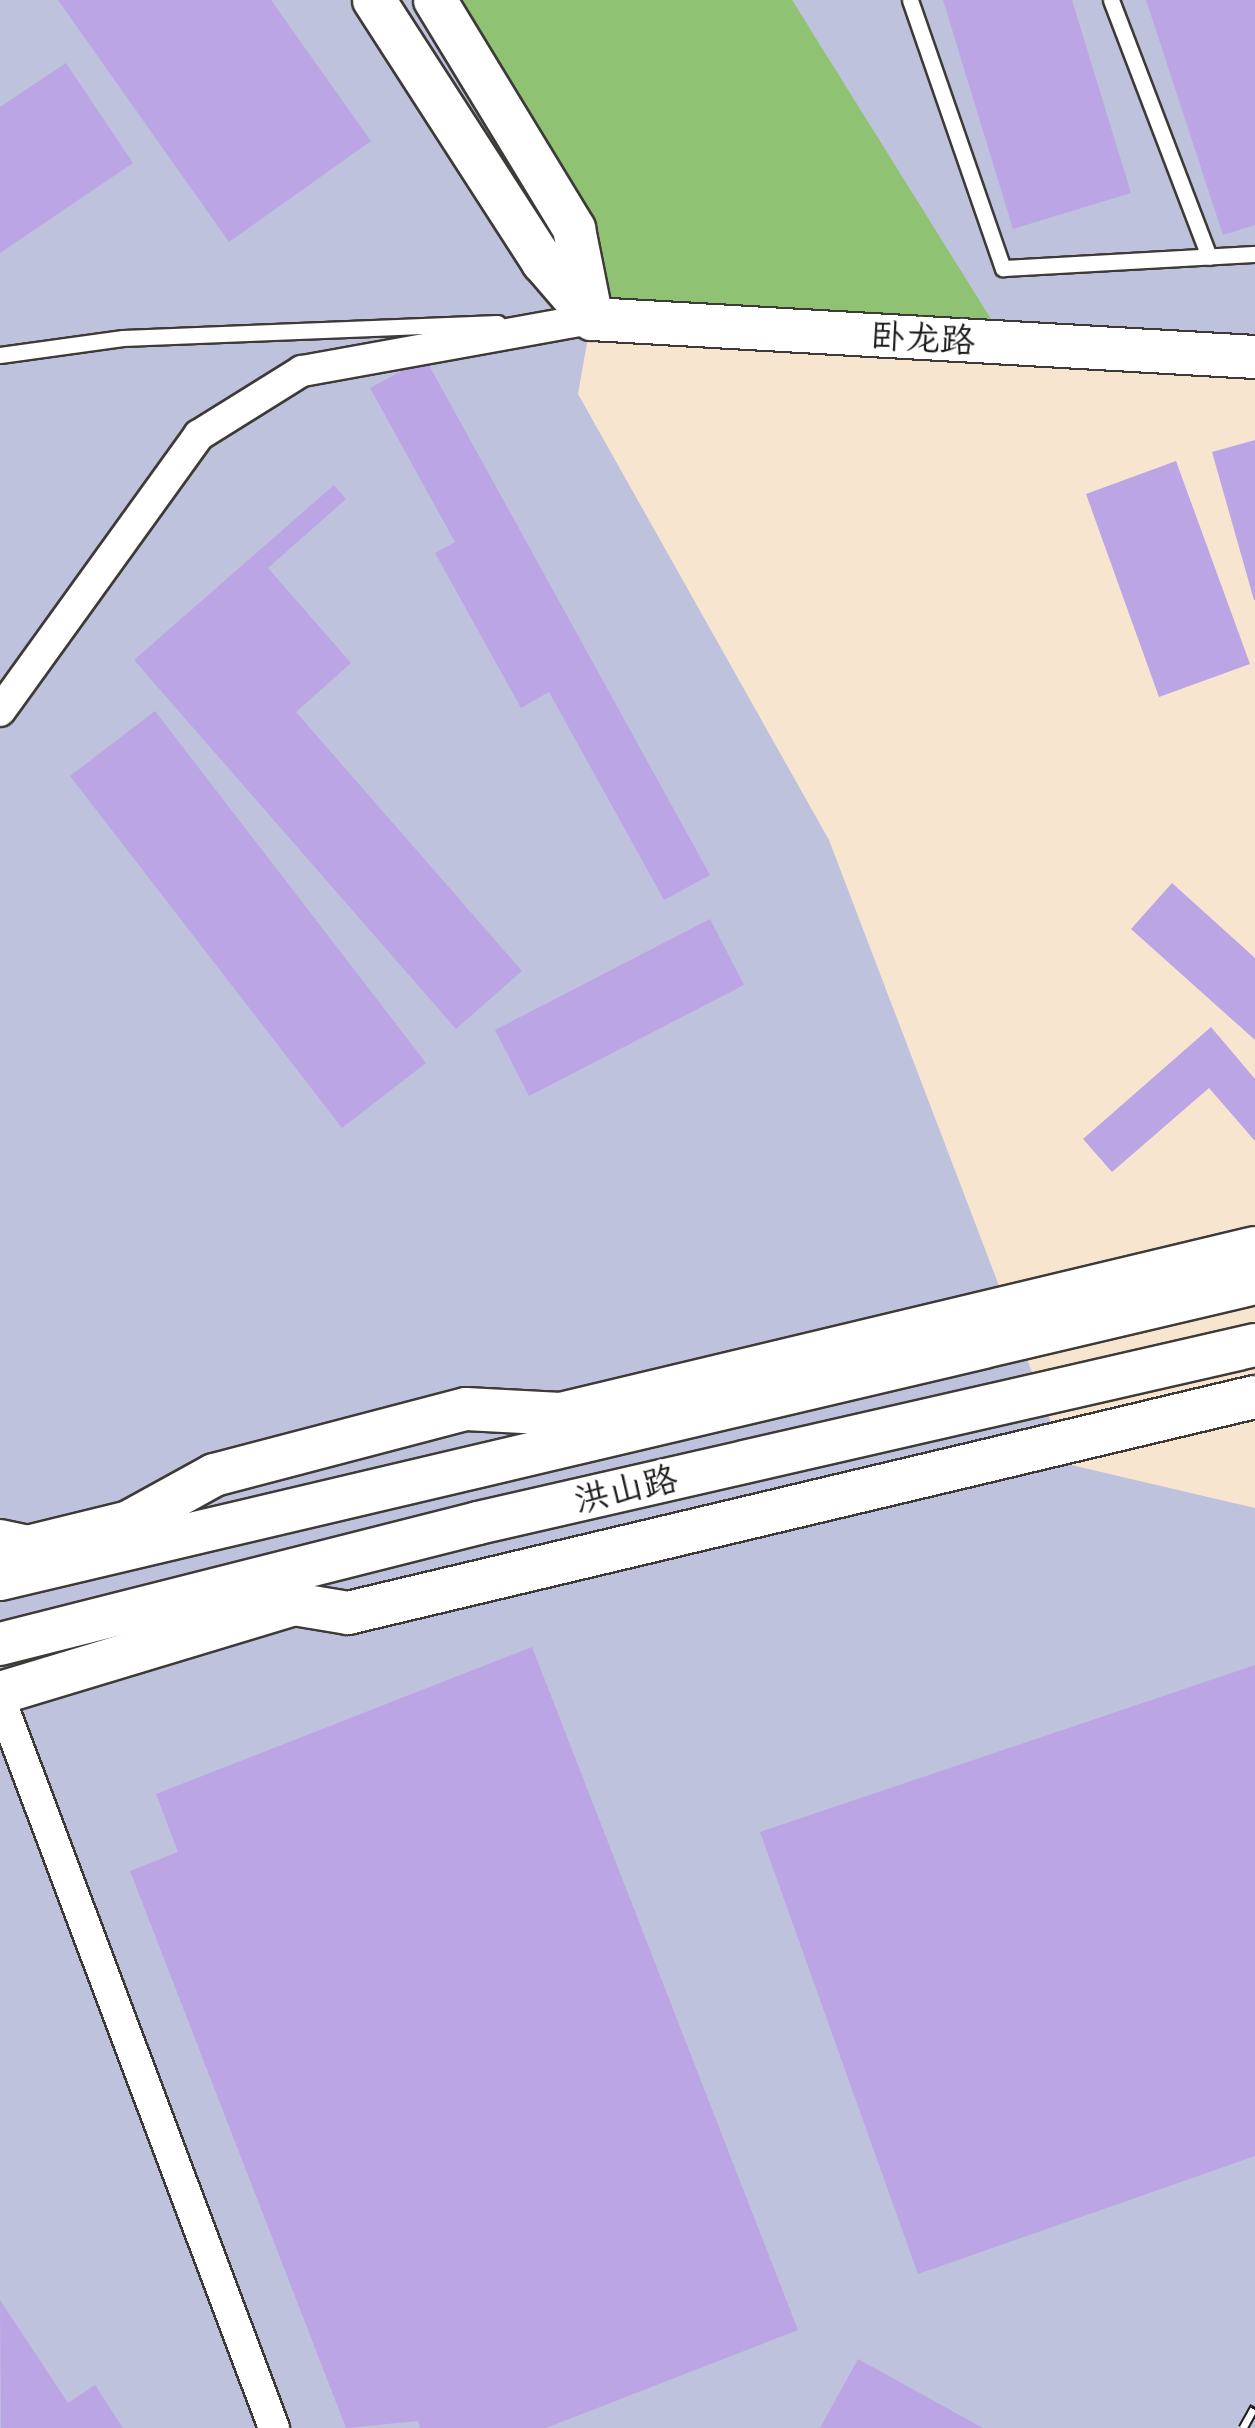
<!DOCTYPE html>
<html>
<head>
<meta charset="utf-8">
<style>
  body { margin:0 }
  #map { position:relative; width:1255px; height:2428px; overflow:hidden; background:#f7e5d0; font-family:Itim,"LXGW WenKai TC",sans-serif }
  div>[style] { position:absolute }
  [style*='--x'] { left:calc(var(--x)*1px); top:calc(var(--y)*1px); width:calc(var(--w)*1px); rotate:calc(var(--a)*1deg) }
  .industrial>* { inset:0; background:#bfc2dd }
  .green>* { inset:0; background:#90c273 }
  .building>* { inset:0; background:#bca5e4 }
  .roads { filter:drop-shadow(2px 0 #3d3a37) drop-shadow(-2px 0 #3d3a37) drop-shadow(0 2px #3d3a37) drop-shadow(0 -2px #3d3a37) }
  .lane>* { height:15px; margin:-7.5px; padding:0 7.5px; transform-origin:7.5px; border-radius:7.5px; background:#fff }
  .street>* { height:30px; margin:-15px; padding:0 15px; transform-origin:15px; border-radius:15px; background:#fff }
  .secondary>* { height:42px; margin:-21px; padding:0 21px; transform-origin:21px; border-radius:21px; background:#fff }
  .rail>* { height:11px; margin-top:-5.5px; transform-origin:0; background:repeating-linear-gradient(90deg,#fff 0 22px,#1c1c1c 0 44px); box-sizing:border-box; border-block:2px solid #1c1c1c }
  span { translate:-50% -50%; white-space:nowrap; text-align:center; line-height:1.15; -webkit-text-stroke:9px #fff; paint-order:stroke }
  .street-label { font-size:35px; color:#1c1c1c }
</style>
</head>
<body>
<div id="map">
  <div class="industrial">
    <div style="clip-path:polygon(0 0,1255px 0,1255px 357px,591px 320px,578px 394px,829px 840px,1067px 1464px,1255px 1508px,1255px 2428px,0 2428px)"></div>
  </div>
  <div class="green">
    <div style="clip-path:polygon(435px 0,792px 0,1006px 343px,589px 305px)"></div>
  </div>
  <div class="building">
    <div style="clip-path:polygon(58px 0,271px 0,371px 141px,229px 242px)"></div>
    <div style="clip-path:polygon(943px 0,1072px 0,1131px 193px,1013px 229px)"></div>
    <div style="clip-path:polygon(1146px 0,1255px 0,1255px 225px,1223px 235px)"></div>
    <div style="clip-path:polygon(66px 63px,133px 163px,0 253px,0 107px)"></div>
    <div style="clip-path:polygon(425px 358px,710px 875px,664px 900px,549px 692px,521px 708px,435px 553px,455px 542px,370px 388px)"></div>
    <div style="clip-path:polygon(1255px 440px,1255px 600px,1254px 600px,1212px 452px)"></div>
    <div style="clip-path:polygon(1176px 461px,1250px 664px,1159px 697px,1086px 494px)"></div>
    <div style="clip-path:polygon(334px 485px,346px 499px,268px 568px,351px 663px,296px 712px,522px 971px,456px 1029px,134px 660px)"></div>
    <div style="clip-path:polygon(155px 711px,426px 1063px,342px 1128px,70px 776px)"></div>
    <div style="clip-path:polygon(1172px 883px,1255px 958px,1255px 1040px,1131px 929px)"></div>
    <div style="clip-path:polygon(710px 919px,744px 985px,529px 1096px,495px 1030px)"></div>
    <div style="clip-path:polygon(1211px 1027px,1255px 1079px,1255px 1141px,1209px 1088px,1112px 1172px,1083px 1139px)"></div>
    <div style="clip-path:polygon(532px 1647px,798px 2330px,546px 2428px,420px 2428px,418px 2421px,346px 2428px,130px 1871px,178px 1852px,156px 1794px)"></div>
    <div style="clip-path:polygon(1255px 1665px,1255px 2156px,918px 2274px,760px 1832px)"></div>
    <div style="clip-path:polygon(0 2300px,68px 2403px,95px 2385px,123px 2428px,1px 2428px)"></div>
    <div style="clip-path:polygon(858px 2359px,983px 2428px,820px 2428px)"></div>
  </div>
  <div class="roads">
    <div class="lane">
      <div style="--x:910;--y:0;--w:284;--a:70.9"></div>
      <div style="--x:1003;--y:268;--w:252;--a:-3.2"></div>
      <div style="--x:1111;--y:0;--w:275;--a:69.1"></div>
      <div style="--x:0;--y:355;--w:124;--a:-7.9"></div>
      <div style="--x:123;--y:338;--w:375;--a:-2.3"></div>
    </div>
    <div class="street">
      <div style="--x:0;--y:711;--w:340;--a:-54.2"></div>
      <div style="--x:199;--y:435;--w:121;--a:-31.9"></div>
      <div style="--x:302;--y:371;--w:295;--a:-10.2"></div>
      <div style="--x:0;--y:1699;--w:779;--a:69.4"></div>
    </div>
    <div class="secondary">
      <div style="--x:374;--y:0;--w:312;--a:57.2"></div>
      <div style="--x:543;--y:262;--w:75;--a:49.3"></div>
      <div style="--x:592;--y:319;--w:664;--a:3.28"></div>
      <div style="--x:435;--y:0;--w:268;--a:58.7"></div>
      <div style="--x:574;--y:229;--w:87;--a:78.7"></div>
      <div style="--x:0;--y:1541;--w:29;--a:12"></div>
      <div style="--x:28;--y:1547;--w:104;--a:-13.9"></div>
      <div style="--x:129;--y:1522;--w:97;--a:-28.9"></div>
      <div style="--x:214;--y:1475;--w:260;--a:-14.7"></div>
      <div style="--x:466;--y:1409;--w:95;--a:3"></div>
      <div style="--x:561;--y:1414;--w:714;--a:-13.45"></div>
      <div style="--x:0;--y:1579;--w:1289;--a:-13.27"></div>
      <div style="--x:0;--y:1644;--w:493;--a:-14.2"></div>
      <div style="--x:478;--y:1523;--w:797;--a:-12.9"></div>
      <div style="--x:0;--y:1693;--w:307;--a:-16.8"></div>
      <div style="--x:294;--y:1604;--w:55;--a:9.5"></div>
      <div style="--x:348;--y:1613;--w:932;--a:-13.4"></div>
    </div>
  </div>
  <div class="rail">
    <div style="--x:1243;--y:2428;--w:25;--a:-61"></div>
  </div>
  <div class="street-label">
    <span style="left:923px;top:338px;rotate:3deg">卧龙路</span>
    <span style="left:626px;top:1489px;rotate:-13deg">洪山路</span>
  </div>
</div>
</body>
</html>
